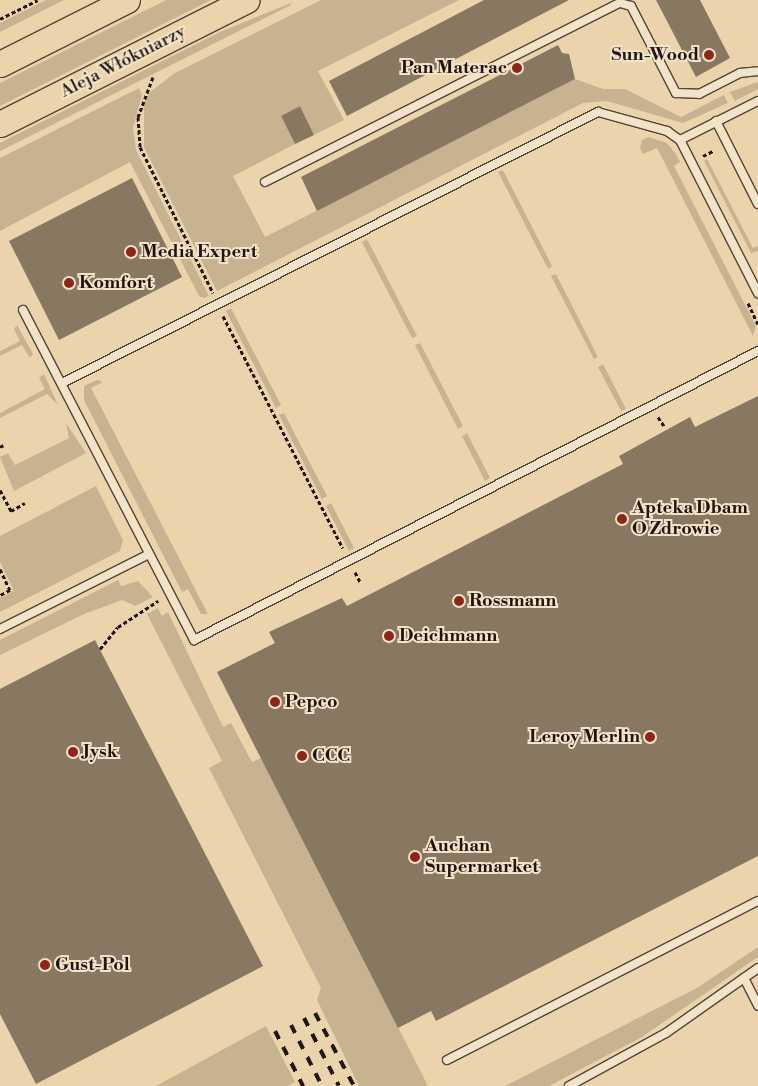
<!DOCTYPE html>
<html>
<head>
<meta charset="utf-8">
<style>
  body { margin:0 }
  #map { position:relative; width:758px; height:1086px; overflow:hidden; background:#ebd4ac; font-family:"Libre Bodoni",serif }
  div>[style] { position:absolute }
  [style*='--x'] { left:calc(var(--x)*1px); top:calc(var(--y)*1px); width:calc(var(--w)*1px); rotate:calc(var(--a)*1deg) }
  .green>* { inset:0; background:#c8b391 }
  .building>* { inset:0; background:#897861 }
  .path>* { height:3px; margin-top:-1.5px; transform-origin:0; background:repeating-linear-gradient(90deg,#1f140f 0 4px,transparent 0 6.5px) }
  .roads { filter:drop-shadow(1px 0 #524436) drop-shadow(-1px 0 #524436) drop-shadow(0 1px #524436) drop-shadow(0 -1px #524436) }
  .lane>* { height:8px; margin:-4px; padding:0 4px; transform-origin:4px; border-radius:4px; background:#f2e3c9 }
  .primary>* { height:25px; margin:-12.5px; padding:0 12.5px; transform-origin:12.5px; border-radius:12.5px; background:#ebd4ac }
  .rail>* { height:4px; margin-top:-2px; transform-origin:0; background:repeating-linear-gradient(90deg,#1f140f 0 9px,transparent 0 18px) }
  .dots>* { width:14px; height:14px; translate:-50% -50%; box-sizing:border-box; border:2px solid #f2e3c9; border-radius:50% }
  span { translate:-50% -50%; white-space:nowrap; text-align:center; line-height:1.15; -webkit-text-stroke:4px #f2e3c9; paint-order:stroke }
  .poi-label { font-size:18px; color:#1f140f; font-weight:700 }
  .right { translate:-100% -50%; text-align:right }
  .left { translate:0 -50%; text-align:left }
  .street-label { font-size:18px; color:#1f140f }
</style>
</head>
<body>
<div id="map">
  <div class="green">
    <div style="clip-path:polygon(46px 0,64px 0,0 32px,0 23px)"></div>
    <div style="clip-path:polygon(166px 0,211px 0,0 106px,0 83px)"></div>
    <div style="clip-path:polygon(321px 0,459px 0,318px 71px,344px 120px,314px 135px,300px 106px,281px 116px,295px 144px,233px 176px,265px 237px,575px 79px,603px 89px,625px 89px,681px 117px,724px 95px,728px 103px,683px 123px,607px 101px,583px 103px,217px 291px,144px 147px,144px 105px,150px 92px,175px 73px)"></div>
    <div style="clip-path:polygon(291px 3px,291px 5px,0 151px,0 143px,220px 32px)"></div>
    <div style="clip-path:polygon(758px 82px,758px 89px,735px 101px,730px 92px)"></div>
    <div style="clip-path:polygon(139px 88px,142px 95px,133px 128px,136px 150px,209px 296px,204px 298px,199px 296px,130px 162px,0 231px,0 158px)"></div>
    <div style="clip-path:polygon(649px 137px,667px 143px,676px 154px,680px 162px,674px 166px,756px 326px,753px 336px,657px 148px,643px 154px,640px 148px,642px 140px)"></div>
    <div style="clip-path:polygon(707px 159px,753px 248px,758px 246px,758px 251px,751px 253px,704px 161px)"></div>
    <div style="clip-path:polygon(503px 170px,552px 266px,548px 269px,498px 172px)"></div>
    <div style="clip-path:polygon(367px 239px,417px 336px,412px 338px,362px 242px)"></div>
    <div style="clip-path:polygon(556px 274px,598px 357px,594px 359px,551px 276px)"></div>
    <div style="clip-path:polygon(231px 308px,281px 405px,276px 408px,226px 311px)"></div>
    <div style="clip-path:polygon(17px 325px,33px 354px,30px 358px,22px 345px,0 356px,0 351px,20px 341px,14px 329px)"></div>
    <div style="clip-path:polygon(420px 343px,463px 426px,458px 429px,415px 345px)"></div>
    <div style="clip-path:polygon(603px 364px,626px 409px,621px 411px,598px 367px)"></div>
    <div style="clip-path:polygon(44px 374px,58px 405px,47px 394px,0 418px,0 413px,45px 389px,39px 378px)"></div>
    <div style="clip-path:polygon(97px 380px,103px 382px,91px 388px,208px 614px,201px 614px,188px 589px,182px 592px,84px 400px,84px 386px)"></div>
    <div style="clip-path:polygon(284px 413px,327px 496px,322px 499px,279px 415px)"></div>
    <div style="clip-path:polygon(66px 423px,86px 453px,14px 491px,0 457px,8px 453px,15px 465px,69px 438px)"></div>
    <div style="clip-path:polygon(467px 433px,490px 478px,485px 481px,462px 436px)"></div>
    <div style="clip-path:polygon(96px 486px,123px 540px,120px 551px,0 612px,0 598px,14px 591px,0 562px,0 536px)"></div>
    <div style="clip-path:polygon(331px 503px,354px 548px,349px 551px,326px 506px)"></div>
    <div style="clip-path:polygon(118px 580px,121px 586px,138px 581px,153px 597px,135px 606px,122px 600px,84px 614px,0 655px,0 640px)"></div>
    <div style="clip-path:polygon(158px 608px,162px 616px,168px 612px,223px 727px,231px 723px,252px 762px,261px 758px,428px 1086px,359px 1086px,317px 1000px,321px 988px,209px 768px,222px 761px,147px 614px)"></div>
    <div style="clip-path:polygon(758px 947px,758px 957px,642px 1037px,549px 1086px,505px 1086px,697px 988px)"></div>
    <div style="clip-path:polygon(266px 1026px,295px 1082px,288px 1086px,156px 1086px)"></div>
  </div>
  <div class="building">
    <div style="clip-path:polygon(484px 0,569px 0,347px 116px,329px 81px)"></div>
    <div style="clip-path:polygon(656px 0,700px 0,730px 58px,696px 77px)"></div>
    <div style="clip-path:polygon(558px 45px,562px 53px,569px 54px,575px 79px,317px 211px,301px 177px)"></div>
    <div style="clip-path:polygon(300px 106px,314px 135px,295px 144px,281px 116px)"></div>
    <div style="clip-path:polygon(132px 178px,182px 277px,59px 340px,9px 241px)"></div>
    <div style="clip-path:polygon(758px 396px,758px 856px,436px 1021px,431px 1011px,398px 1028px,217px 672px,275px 643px,269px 632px,342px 598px,347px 606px,623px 464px,619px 456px,690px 417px,695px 427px)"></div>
    <div style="clip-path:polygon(95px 640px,263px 966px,36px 1084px,0 1014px,0 689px)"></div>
  </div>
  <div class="path">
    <div style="--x:0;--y:19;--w:42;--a:-26.6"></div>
    <div style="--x:153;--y:77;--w:43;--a:110.6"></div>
    <div style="--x:138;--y:117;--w:30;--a:86"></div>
    <div style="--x:140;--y:147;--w:163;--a:63.4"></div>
    <div style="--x:703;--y:156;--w:13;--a:-27"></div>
    <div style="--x:748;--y:303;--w:23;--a:65"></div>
    <div style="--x:223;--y:316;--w:261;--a:62.7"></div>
    <div style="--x:658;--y:417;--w:11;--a:56"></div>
    <div style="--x:0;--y:447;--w:4;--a:-27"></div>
    <div style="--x:0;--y:490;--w:24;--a:62"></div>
    <div style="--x:11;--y:511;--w:16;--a:-30"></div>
    <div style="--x:0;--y:569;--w:23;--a:65"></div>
    <div style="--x:10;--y:590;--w:11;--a:153"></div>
    <div style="--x:355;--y:572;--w:11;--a:63"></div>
    <div style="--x:100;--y:649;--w:28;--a:-51"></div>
    <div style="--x:118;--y:627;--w:48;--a:-33"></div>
  </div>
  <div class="roads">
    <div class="lane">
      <div style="--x:716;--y:121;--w:93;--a:63.2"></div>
      <div style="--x:680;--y:140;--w:87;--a:-26.6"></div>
      <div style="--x:265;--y:182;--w:398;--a:-26.8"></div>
      <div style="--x:620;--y:3;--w:11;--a:15"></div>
      <div style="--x:631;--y:6;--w:98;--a:62.7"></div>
      <div style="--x:676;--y:93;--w:23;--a:2"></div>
      <div style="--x:699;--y:94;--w:46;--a:-27.1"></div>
      <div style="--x:740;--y:73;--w:18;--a:-6"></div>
      <div style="--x:23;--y:310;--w:372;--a:62.6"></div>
      <div style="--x:194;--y:640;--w:634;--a:-27.13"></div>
      <div style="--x:62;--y:383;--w:601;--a:-26.82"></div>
      <div style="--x:598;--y:112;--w:72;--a:15.4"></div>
      <div style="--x:667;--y:131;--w:16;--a:35"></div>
      <div style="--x:680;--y:140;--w:172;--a:63"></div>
      <div style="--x:0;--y:629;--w:167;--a:-26.7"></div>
      <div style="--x:744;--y:978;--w:31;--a:63"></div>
      <div style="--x:447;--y:1060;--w:349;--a:-27.1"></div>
      <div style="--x:569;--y:1086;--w:111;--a:-28.7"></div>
      <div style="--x:666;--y:1033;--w:113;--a:-35.2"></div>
    </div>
    <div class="primary">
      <div style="--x:0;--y:64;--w:142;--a:-26.7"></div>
      <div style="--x:0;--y:124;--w:276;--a:-26.7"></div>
    </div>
  </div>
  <div class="rail">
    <div style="--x:315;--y:1013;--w:83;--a:61.9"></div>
    <div style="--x:304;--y:1018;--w:76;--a:62.8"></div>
    <div style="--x:291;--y:1025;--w:68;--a:63.1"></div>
    <div style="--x:275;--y:1031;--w:62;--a:63"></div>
  </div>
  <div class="dots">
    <div style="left:709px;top:55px;background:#8f2418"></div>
    <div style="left:517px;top:68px;background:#8f2418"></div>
    <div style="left:131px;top:252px;background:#8f2418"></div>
    <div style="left:69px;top:283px;background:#8f2418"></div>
    <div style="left:622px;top:519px;background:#8f2418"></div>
    <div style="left:459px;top:601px;background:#8f2418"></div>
    <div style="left:389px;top:636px;background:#8f2418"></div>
    <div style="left:275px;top:702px;background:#8f2418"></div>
    <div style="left:650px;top:737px;background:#8f2418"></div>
    <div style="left:73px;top:752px;background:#8f2418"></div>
    <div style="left:302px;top:756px;background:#8f2418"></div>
    <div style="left:415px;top:857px;background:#8f2418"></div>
    <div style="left:45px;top:965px;background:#8f2418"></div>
  </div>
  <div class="poi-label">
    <span class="right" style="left:699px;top:55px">Sun-Wood</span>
    <span class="right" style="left:507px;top:68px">Pan Materac</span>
    <span class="left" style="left:141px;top:252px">Media Expert</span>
    <span class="left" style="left:79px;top:283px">Komfort</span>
    <span class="left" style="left:632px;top:519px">Apteka Dbam<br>O Zdrowie</span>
    <span class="left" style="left:469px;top:601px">Rossmann</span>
    <span class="left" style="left:399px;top:636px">Deichmann</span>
    <span class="left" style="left:285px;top:702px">Pepco</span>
    <span class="right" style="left:640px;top:737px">Leroy Merlin</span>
    <span class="left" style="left:83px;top:752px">Jysk</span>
    <span class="left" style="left:312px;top:756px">CCC</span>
    <span class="left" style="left:425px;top:857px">Auchan<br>Supermarket</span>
    <span class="left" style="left:55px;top:965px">Gust-Pol</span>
  </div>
  <div class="street-label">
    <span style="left:123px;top:62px;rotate:-27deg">Aleja Włókniarzy</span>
  </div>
</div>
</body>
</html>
